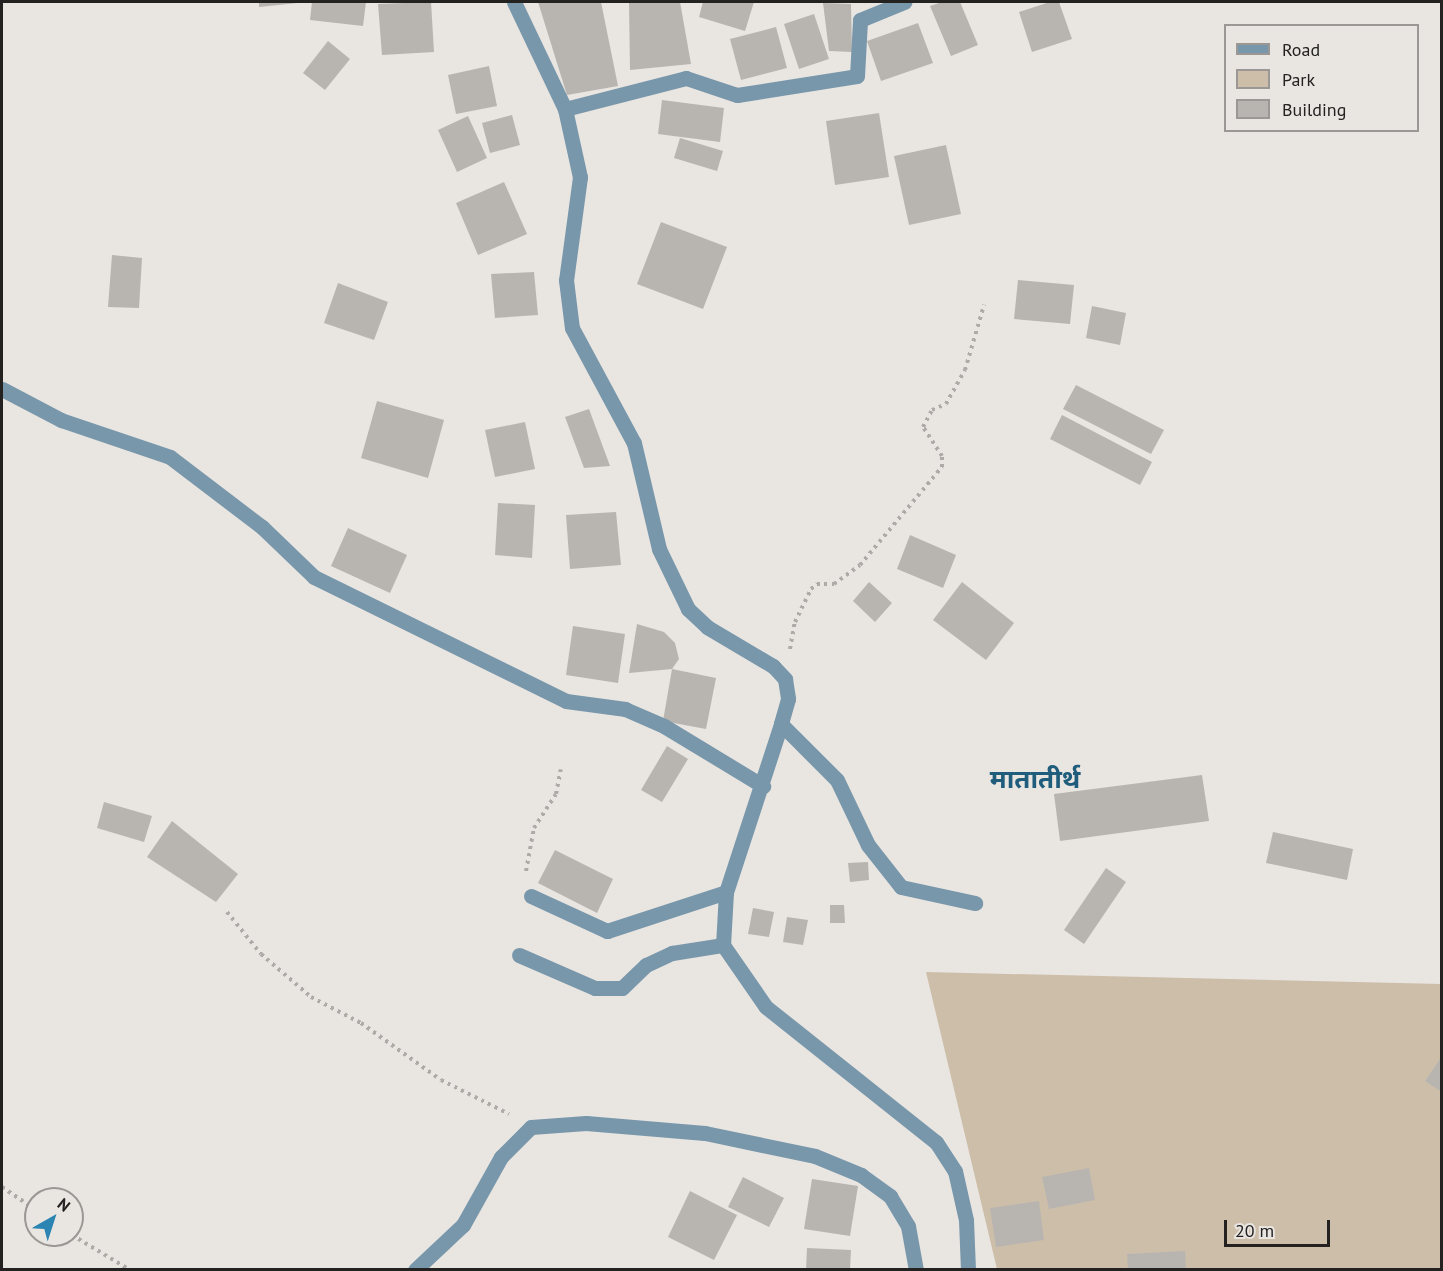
<!DOCTYPE html>
<html>
<head>
<meta charset="utf-8">
<style>
  body { margin:0 }
  #map { position:relative; width:1443px; height:1271px; overflow:hidden; background:#e9e5e1; font-family:"PT Sans","Noto Sans Devanagari",sans-serif }
  div>[style] { position:absolute }
  [style*='--x'] { left:calc(var(--x)*1px); top:calc(var(--y)*1px); width:calc(var(--w)*1px); rotate:calc(var(--a)*1deg) }
  .green>* { inset:0; background:#cdbea9 }
  .building>* { inset:0; background:#b8b5b1 }
  .path>* { height:4px; margin-top:-2px; transform-origin:0; background:repeating-linear-gradient(90deg,#adaaa7 0 3px,transparent 0 7.5px) }
  .street>* { height:15px; margin:-7.5px; padding:0 7.5px; transform-origin:7.5px; border-radius:7.5px; background:#7897ab }
  span { translate:-50% -50%; white-space:nowrap; text-align:center; line-height:1.15; -webkit-text-stroke:4.5px #e9e5e1; paint-order:stroke }
  .district-label { font-size:26px; color:#205c7c; font-weight:700 }
  .frame { position:absolute; inset:0; border:3px solid #232221; pointer-events:none }
  .legend { position:absolute; left:1224px; top:24px; width:195px; height:108px; box-sizing:border-box; background:#e9e5e1; border:2px solid #9a9794; margin:0; padding:8px 10px; list-style:none; font-size:18px; color:#232221 }
  .legend li { display:flex; align-items:center; gap:12px; height:30px }
  .legend b { width:30px; border:2px solid #9a9794 }
  .north { position:absolute; left:24px; top:1187px; width:60px; height:60px; box-sizing:border-box; background:#e9e5e1; border:2px solid #9a9794; border-radius:50%; rotate:39deg; font-size:16px; font-weight:700; line-height:24px; text-align:center; color:#232221 }
  .north::after { content:''; display:block; margin:auto; width:21px; height:27px; background:#2c84b3; clip-path:polygon(50% 0,100% 100%,50% 72%,0 100%) }
  .scale { position:absolute; left:1224px; top:1220px; width:106px; height:27px; box-sizing:border-box; border:3px solid #232221; border-top:0; padding-left:8px; font-size:18px; line-height:21px; white-space:nowrap; color:#232221; -webkit-text-stroke:4px #e9e5e1; paint-order:stroke }
</style>
</head>
<body>
<div id="map">
  <div class="green">
    <div style="clip-path:polygon(926px 972px,1441px 984px,1441px 1269px,997px 1269px)"></div>
  </div>
  <div class="building">
    <div style="clip-path:polygon(259px 2px,298px 2px,298px 3px,259px 7px)"></div>
    <div style="clip-path:polygon(312px 2px,366px 2px,363px 26px,310px 20px)"></div>
    <div style="clip-path:polygon(431px 2px,434px 52px,382px 55px,378px 4px)"></div>
    <div style="clip-path:polygon(538px 2px,601px 2px,618px 86px,567px 95px)"></div>
    <div style="clip-path:polygon(629px 2px,680px 2px,691px 64px,630px 70px)"></div>
    <div style="clip-path:polygon(703px 2px,754px 2px,745px 31px,699px 17px)"></div>
    <div style="clip-path:polygon(942px 2px,960px 2px,978px 45px,951px 56px,930px 6px)"></div>
    <div style="clip-path:polygon(1050px 2px,1059px 2px,1072px 39px,1032px 52px,1019px 12px)"></div>
    <div style="clip-path:polygon(823px 3px,851px 4px,852px 52px,829px 51px)"></div>
    <div style="clip-path:polygon(814px 14px,829px 59px,799px 69px,784px 24px)"></div>
    <div style="clip-path:polygon(918px 23px,933px 63px,881px 81px,867px 41px)"></div>
    <div style="clip-path:polygon(776px 27px,787px 68px,741px 80px,730px 39px)"></div>
    <div style="clip-path:polygon(328px 41px,350px 59px,325px 90px,303px 73px)"></div>
    <div style="clip-path:polygon(489px 66px,497px 106px,456px 114px,448px 75px)"></div>
    <div style="clip-path:polygon(662px 100px,724px 108px,720px 142px,658px 134px)"></div>
    <div style="clip-path:polygon(879px 113px,889px 177px,835px 185px,826px 121px)"></div>
    <div style="clip-path:polygon(512px 115px,520px 145px,490px 153px,482px 123px)"></div>
    <div style="clip-path:polygon(468px 116px,487px 158px,457px 172px,438px 130px)"></div>
    <div style="clip-path:polygon(680px 138px,723px 151px,717px 171px,674px 158px)"></div>
    <div style="clip-path:polygon(946px 145px,961px 214px,909px 225px,894px 156px)"></div>
    <div style="clip-path:polygon(504px 182px,527px 234px,478px 255px,456px 203px)"></div>
    <div style="clip-path:polygon(661px 222px,727px 247px,703px 309px,637px 284px)"></div>
    <div style="clip-path:polygon(112px 255px,142px 258px,139px 308px,108px 307px)"></div>
    <div style="clip-path:polygon(534px 272px,538px 315px,495px 318px,491px 274px)"></div>
    <div style="clip-path:polygon(1018px 280px,1074px 285px,1070px 324px,1014px 319px)"></div>
    <div style="clip-path:polygon(338px 283px,388px 302px,374px 340px,324px 323px)"></div>
    <div style="clip-path:polygon(1092px 306px,1126px 313px,1120px 345px,1086px 338px)"></div>
    <div style="clip-path:polygon(1076px 385px,1164px 430px,1151px 454px,1063px 409px)"></div>
    <div style="clip-path:polygon(377px 401px,444px 420px,428px 478px,361px 458px)"></div>
    <div style="clip-path:polygon(589px 409px,610px 466px,584px 468px,565px 417px)"></div>
    <div style="clip-path:polygon(1062px 415px,1152px 462px,1140px 485px,1050px 439px)"></div>
    <div style="clip-path:polygon(525px 422px,535px 469px,495px 477px,485px 430px)"></div>
    <div style="clip-path:polygon(498px 503px,535px 505px,532px 558px,495px 555px)"></div>
    <div style="clip-path:polygon(616px 512px,621px 565px,570px 569px,566px 515px)"></div>
    <div style="clip-path:polygon(348px 528px,407px 555px,390px 593px,331px 566px)"></div>
    <div style="clip-path:polygon(910px 535px,956px 555px,943px 588px,897px 569px)"></div>
    <div style="clip-path:polygon(869px 582px,892px 603px,875px 622px,853px 601px)"></div>
    <div style="clip-path:polygon(962px 582px,1014px 623px,986px 660px,933px 620px)"></div>
    <div style="clip-path:polygon(637px 624px,664px 632px,675px 643px,679px 659px,672px 669px,629px 673px)"></div>
    <div style="clip-path:polygon(573px 626px,625px 634px,618px 683px,566px 675px)"></div>
    <div style="clip-path:polygon(672px 669px,716px 678px,706px 729px,663px 721px)"></div>
    <div style="clip-path:polygon(667px 746px,688px 759px,662px 802px,641px 790px)"></div>
    <div style="clip-path:polygon(1202px 775px,1209px 821px,1060px 841px,1054px 794px)"></div>
    <div style="clip-path:polygon(104px 802px,152px 816px,144px 842px,97px 828px)"></div>
    <div style="clip-path:polygon(172px 821px,238px 874px,216px 902px,147px 857px)"></div>
    <div style="clip-path:polygon(1273px 832px,1353px 849px,1347px 880px,1266px 863px)"></div>
    <div style="clip-path:polygon(555px 850px,613px 879px,597px 913px,538px 883px)"></div>
    <div style="clip-path:polygon(868px 862px,869px 880px,850px 882px,848px 863px)"></div>
    <div style="clip-path:polygon(1106px 868px,1126px 882px,1084px 944px,1064px 930px)"></div>
    <div style="clip-path:polygon(830px 905px,844px 905px,845px 923px,830px 923px)"></div>
    <div style="clip-path:polygon(753px 908px,774px 912px,769px 937px,748px 934px)"></div>
    <div style="clip-path:polygon(787px 917px,808px 920px,803px 945px,783px 942px)"></div>
    <div style="clip-path:polygon(1442px 1056px,1442px 1092px,1425px 1081px)"></div>
    <div style="clip-path:polygon(1089px 1168px,1095px 1200px,1049px 1209px,1042px 1177px)"></div>
    <div style="clip-path:polygon(743px 1177px,784px 1198px,769px 1227px,728px 1207px)"></div>
    <div style="clip-path:polygon(812px 1179px,858px 1186px,850px 1236px,804px 1229px)"></div>
    <div style="clip-path:polygon(690px 1191px,737px 1215px,714px 1260px,668px 1237px)"></div>
    <div style="clip-path:polygon(1039px 1201px,1044px 1240px,996px 1247px,990px 1208px)"></div>
    <div style="clip-path:polygon(807px 1248px,851px 1250px,850px 1270px,806px 1270px)"></div>
    <div style="clip-path:polygon(1185px 1251px,1186px 1270px,1128px 1270px,1127px 1254px)"></div>
  </div>
  <div class="path">
    <div style="--x:790;--y:649;--w:27;--a:-80"></div>
    <div style="--x:795;--y:622;--w:37;--a:-64"></div>
    <div style="--x:811;--y:589;--w:8;--a:-40"></div>
    <div style="--x:817;--y:584;--w:17;--a:0"></div>
    <div style="--x:834;--y:584;--w:32;--a:-36"></div>
    <div style="--x:860;--y:565;--w:128;--a:-50.1"></div>
    <div style="--x:942;--y:467;--w:11;--a:-90"></div>
    <div style="--x:942;--y:456;--w:35;--a:-123"></div>
    <div style="--x:923;--y:427;--w:19;--a:-62"></div>
    <div style="--x:932;--y:410;--w:15;--a:-23"></div>
    <div style="--x:946;--y:404;--w:39;--a:-61"></div>
    <div style="--x:965;--y:370;--w:68;--a:-73.7"></div>
    <div style="--x:526;--y:871;--w:44;--a:-79.5"></div>
    <div style="--x:534;--y:828;--w:40;--a:-57.1"></div>
    <div style="--x:556;--y:794;--w:25;--a:-79"></div>
    <div style="--x:227;--y:912;--w:54;--a:51"></div>
    <div style="--x:261;--y:954;--w:66;--a:40.7"></div>
    <div style="--x:311;--y:997;--w:56;--a:27.5"></div>
    <div style="--x:361;--y:1023;--w:98;--a:35.5"></div>
    <div style="--x:441;--y:1080;--w:76;--a:26.6"></div>
    <div style="--x:2;--y:1187;--w:41;--a:34.1"></div>
    <div style="--x:72;--y:1235;--w:68;--a:31.1"></div>
  </div>
  <div class="street">
    <div style="--x:514;--y:2;--w:119;--a:64.5"></div>
    <div style="--x:565;--y:109;--w:70;--a:77.6"></div>
    <div style="--x:580;--y:177;--w:104;--a:97.7"></div>
    <div style="--x:566;--y:280;--w:48;--a:82.9"></div>
    <div style="--x:572;--y:328;--w:131;--a:61.7"></div>
    <div style="--x:634;--y:443;--w:109;--a:76.7"></div>
    <div style="--x:659;--y:549;--w:67;--a:64.2"></div>
    <div style="--x:688;--y:609;--w:26;--a:43"></div>
    <div style="--x:707;--y:627;--w:77;--a:30.6"></div>
    <div style="--x:773;--y:666;--w:18;--a:47"></div>
    <div style="--x:785;--y:679;--w:20;--a:81"></div>
    <div style="--x:788;--y:699;--w:26;--a:106"></div>
    <div style="--x:781;--y:724;--w:177;--a:108.1"></div>
    <div style="--x:726;--y:892;--w:53;--a:93.2"></div>
    <div style="--x:723;--y:945;--w:75;--a:55.3"></div>
    <div style="--x:766;--y:1007;--w:217;--a:38.5"></div>
    <div style="--x:936;--y:1142;--w:35;--a:57"></div>
    <div style="--x:955;--y:1171;--w:50;--a:77.3"></div>
    <div style="--x:966;--y:1220;--w:50;--a:87.7"></div>
    <div style="--x:565;--y:109;--w:125;--a:-14.4"></div>
    <div style="--x:686;--y:78;--w:54;--a:18.4"></div>
    <div style="--x:737;--y:95;--w:121;--a:-9"></div>
    <div style="--x:857;--y:76;--w:56;--a:-86.9"></div>
    <div style="--x:860;--y:20;--w:48;--a:-22.2"></div>
    <div style="--x:2;--y:389;--w:67;--a:27.7"></div>
    <div style="--x:61;--y:420;--w:115;--a:18.7"></div>
    <div style="--x:170;--y:457;--w:116;--a:37.3"></div>
    <div style="--x:262;--y:527;--w:72;--a:43.9"></div>
    <div style="--x:314;--y:577;--w:281;--a:26.2"></div>
    <div style="--x:566;--y:701;--w:60;--a:7.7"></div>
    <div style="--x:625;--y:709;--w:43;--a:23.6"></div>
    <div style="--x:664;--y:726;--w:116;--a:31.2"></div>
    <div style="--x:781;--y:724;--w:79;--a:45"></div>
    <div style="--x:837;--y:780;--w:72;--a:64.5"></div>
    <div style="--x:868;--y:845;--w:53;--a:51.8"></div>
    <div style="--x:901;--y:887;--w:76;--a:12.2"></div>
    <div style="--x:531;--y:896;--w:84;--a:24.7"></div>
    <div style="--x:607;--y:931;--w:125;--a:-18.1"></div>
    <div style="--x:519;--y:955;--w:83;--a:23.5"></div>
    <div style="--x:595;--y:988;--w:27;--a:0"></div>
    <div style="--x:622;--y:988;--w:33;--a:-44"></div>
    <div style="--x:646;--y:965;--w:29;--a:-25"></div>
    <div style="--x:672;--y:953;--w:52;--a:-8.9"></div>
    <div style="--x:415;--y:1270;--w:66;--a:-43.2"></div>
    <div style="--x:463;--y:1225;--w:78;--a:-60.8"></div>
    <div style="--x:501;--y:1157;--w:42;--a:-45"></div>
    <div style="--x:531;--y:1127;--w:55;--a:-4.2"></div>
    <div style="--x:586;--y:1123;--w:119;--a:4.8"></div>
    <div style="--x:705;--y:1133;--w:112;--a:11.8"></div>
    <div style="--x:815;--y:1156;--w:50;--a:22.4"></div>
    <div style="--x:861;--y:1175;--w:36;--a:36"></div>
    <div style="--x:890;--y:1196;--w:35;--a:59"></div>
    <div style="--x:908;--y:1226;--w:45;--a:79.7"></div>
  </div>
  <div class="district-label">
    <span style="left:1035px;top:779px">मातातीर्थ</span>
  </div>
  <div class="frame"></div>
  <ul class="legend">
  <li><b style="height:8px;background:#7897ab"></b>Road</li>
  <li><b style="height:16px;background:#cdbea9"></b>Park</li>
  <li><b style="height:16px;background:#b8b5b1"></b>Building</li>
  </ul>
  <div class="north">N</div>
  <div class="scale">20 m</div>
</div>
</body>
</html>
